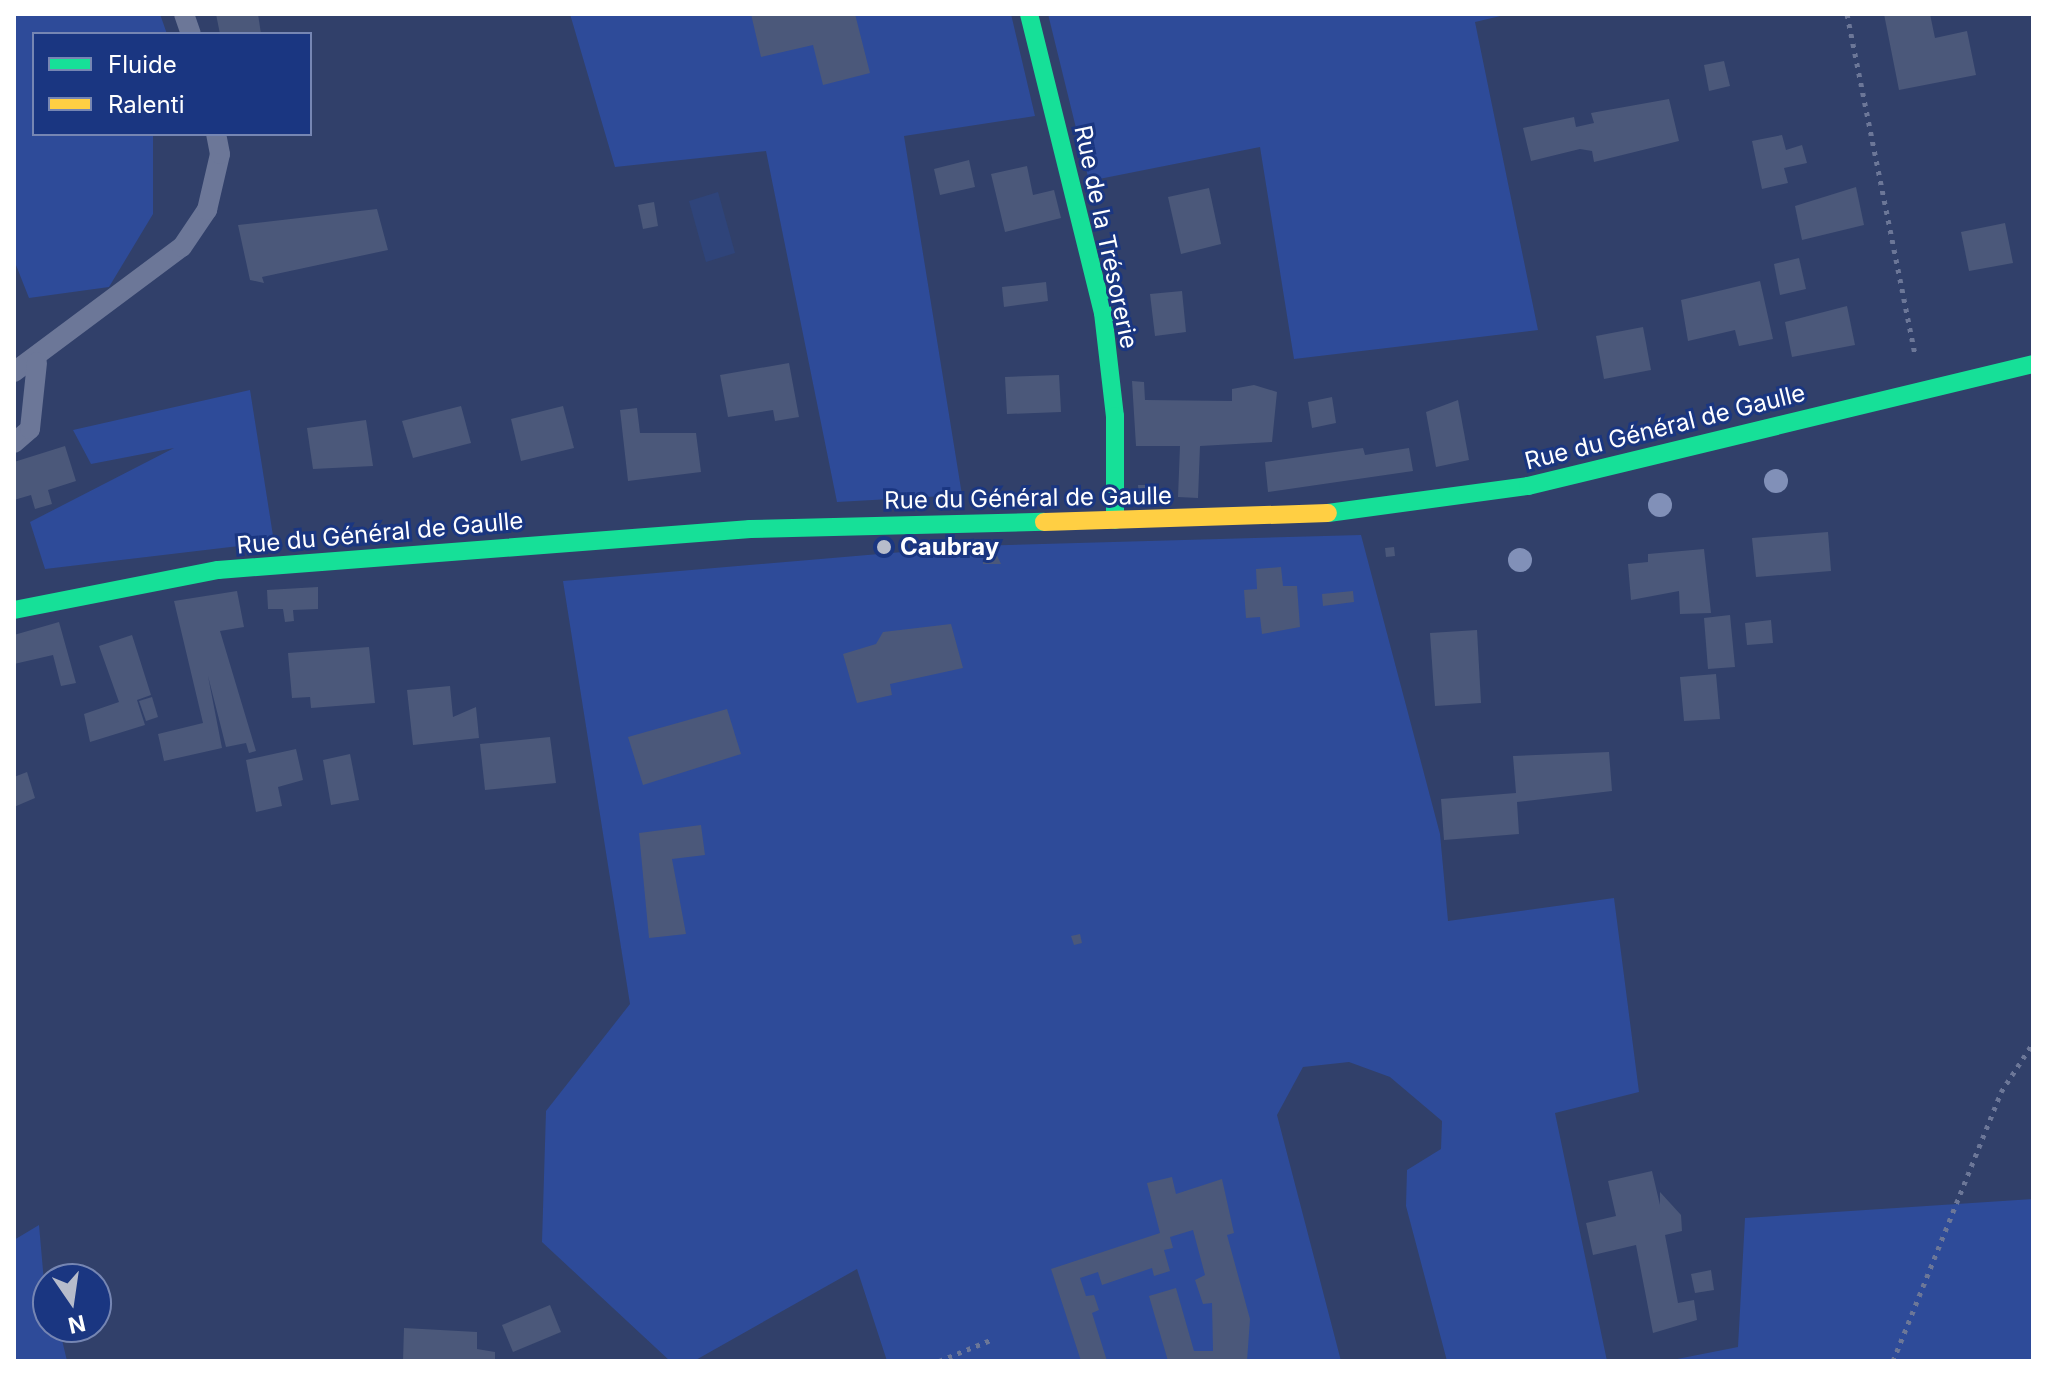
<!DOCTYPE html>
<html>
<head>
<meta charset="utf-8">
<style>
  body { margin:0 }
  #map { position:relative; width:2047px; height:1375px; overflow:hidden; background:#31406a; font-family:Inter,sans-serif }
  div>[style] { position:absolute }
  [style*='--x'] { left:calc(var(--x)*1px); top:calc(var(--y)*1px); width:calc(var(--w)*1px); rotate:calc(var(--a)*1deg) }
  .green>* { inset:0; background:#2e4b99 }
  .water>* { inset:0; background:#2f447a }
  .building>* { inset:0; background:#4b587a }
  .path>* { height:5px; margin-top:-2.5px; transform-origin:0; background:repeating-linear-gradient(90deg,#6c7798 0 4px,transparent 0 10px) }
  .lane>* { height:20px; margin:-10px; padding:0 10px; transform-origin:10px; border-radius:10px; background:#6c7798 }
  .fast>* { height:18px; margin:-9px; padding:0 9px; transform-origin:9px; border-radius:9px; background:#16e098 }
  .slow>* { height:18px; margin:-9px; padding:0 9px; transform-origin:9px; border-radius:9px; background:#ffcf43 }
  .trees>* { width:24px; height:24px; margin:-12px; border-radius:50%; background:#8190b8 }
  .dots>* { width:22px; height:22px; translate:-50% -50%; box-sizing:border-box; border:4px solid #1a3681; border-radius:50% }
  span { translate:-50% -50%; white-space:nowrap; text-align:center; line-height:1.15; -webkit-text-stroke:6px #1a3681; paint-order:stroke }
  .street-label { font-size:24px; color:#fff }
  .poi-label { font-size:24px; color:#fff; font-weight:700 }
  .left { translate:0 -50%; text-align:left }
  .frame { position:absolute; inset:0; border:16px solid #fff; pointer-events:none }
  .legend { position:absolute; left:32px; top:32px; width:280px; height:104px; box-sizing:border-box; background:#1a3681; border:2px solid #7686b3; margin:0; padding:10px 14px; list-style:none; font-size:24px; color:#fff }
  .legend li { display:flex; align-items:center; gap:16px; height:40px }
  .legend b { width:40px; border:2px solid #7686b3 }
  .north { position:absolute; left:32px; top:1263px; width:80px; height:80px; box-sizing:border-box; background:#1a3681; border:2px solid #7686b3; border-radius:50%; rotate:167deg; font-size:22px; font-weight:700; line-height:32px; text-align:center; color:#fff }
  .north::after { content:''; display:block; margin:auto; width:28px; height:36px; background:#b7bccb; clip-path:polygon(50% 0,100% 100%,50% 72%,0 100%) }
</style>
</head>
<body>
<div id="map">
  <div class="green">
    <div style="clip-path:polygon(14px 14px,160px 14px,167px 34px,34px 34px,34px 134px,153px 134px,153px 214px,109px 287px,29px 298px,14px 260px)"></div>
    <div style="clip-path:polygon(570px 14px,1011px 14px,1035px 116px,904px 136px,962px 495px,837px 502px,766px 151px,615px 167px)"></div>
    <div style="clip-path:polygon(1048px 14px,1509px 14px,1475px 22px,1538px 330px,1294px 359px,1260px 147px,1089px 181px)"></div>
    <div style="clip-path:polygon(250px 390px,274px 542px,45px 569px,30px 522px,174px 448px,91px 464px,73px 430px)"></div>
    <div style="clip-path:polygon(1361px 535px,1440px 834px,1448px 921px,1614px 898px,1639px 1092px,1555px 1113px,1607px 1361px,1447px 1361px,1406px 1206px,1407px 1170px,1441px 1149px,1442px 1121px,1390px 1077px,1349px 1062px,1303px 1067px,1277px 1115px,1341px 1361px,887px 1361px,857px 1269px,694px 1361px,670px 1361px,542px 1242px,546px 1111px,630px 1004px,563px 581px,973px 546px)"></div>
    <div style="clip-path:polygon(2033px 1199px,2033px 1361px,1667px 1361px,1738px 1347px,1745px 1218px)"></div>
    <div style="clip-path:polygon(39px 1225px,48px 1327px,59px 1327px,67px 1361px,14px 1361px,14px 1240px)"></div>
  </div>
  <div class="water">
    <div style="clip-path:polygon(718px 192px,735px 253px,706px 262px,689px 201px)"></div>
  </div>
  <div class="building">
    <div style="clip-path:polygon(216px 14px,258px 14px,261px 34px,220px 34px)"></div>
    <div style="clip-path:polygon(751px 14px,855px 14px,870px 73px,823px 85px,813px 45px,761px 57px)"></div>
    <div style="clip-path:polygon(1884px 14px,1930px 14px,1935px 38px,1967px 31px,1976px 75px,1899px 90px)"></div>
    <div style="clip-path:polygon(1724px 61px,1730px 86px,1709px 91px,1704px 65px)"></div>
    <div style="clip-path:polygon(1669px 99px,1679px 141px,1594px 162px,1592px 151px,1580px 149px,1531px 161px,1523px 128px,1574px 117px,1576px 127px,1594px 123px,1591px 113px)"></div>
    <div style="clip-path:polygon(1782px 135px,1786px 150px,1802px 145px,1807px 163px,1784px 168px,1788px 183px,1762px 189px,1752px 141px)"></div>
    <div style="clip-path:polygon(969px 160px,975px 187px,940px 195px,934px 169px)"></div>
    <div style="clip-path:polygon(1027px 166px,1033px 195px,1054px 190px,1061px 218px,1005px 232px,991px 174px)"></div>
    <div style="clip-path:polygon(1856px 187px,1864px 225px,1802px 240px,1795px 206px)"></div>
    <div style="clip-path:polygon(1209px 188px,1221px 244px,1181px 254px,1168px 197px)"></div>
    <div style="clip-path:polygon(654px 202px,658px 226px,643px 229px,638px 205px)"></div>
    <div style="clip-path:polygon(377px 209px,388px 250px,262px 277px,264px 283px,250px 280px,238px 225px)"></div>
    <div style="clip-path:polygon(2005px 223px,2013px 263px,1969px 271px,1961px 232px)"></div>
    <div style="clip-path:polygon(1799px 258px,1806px 289px,1780px 295px,1774px 264px)"></div>
    <div style="clip-path:polygon(1760px 281px,1773px 339px,1739px 346px,1735px 330px,1688px 341px,1681px 300px)"></div>
    <div style="clip-path:polygon(1046px 282px,1048px 301px,1004px 307px,1002px 287px)"></div>
    <div style="clip-path:polygon(1182px 291px,1186px 332px,1155px 336px,1150px 294px)"></div>
    <div style="clip-path:polygon(1847px 306px,1855px 345px,1792px 357px,1785px 322px)"></div>
    <div style="clip-path:polygon(1643px 327px,1651px 370px,1604px 379px,1596px 336px)"></div>
    <div style="clip-path:polygon(789px 363px,799px 417px,775px 421px,773px 410px,728px 417px,720px 375px)"></div>
    <div style="clip-path:polygon(1059px 375px,1061px 412px,1007px 414px,1005px 377px)"></div>
    <div style="clip-path:polygon(1132px 381px,1144px 382px,1145px 400px,1232px 401px,1232px 389px,1254px 385px,1277px 392px,1272px 442px,1200px 446px,1198px 498px,1178px 497px,1180px 446px,1136px 446px)"></div>
    <div style="clip-path:polygon(1332px 397px,1336px 423px,1312px 428px,1308px 402px)"></div>
    <div style="clip-path:polygon(1458px 400px,1469px 460px,1436px 467px,1426px 412px)"></div>
    <div style="clip-path:polygon(461px 406px,471px 443px,413px 458px,402px 421px)"></div>
    <div style="clip-path:polygon(563px 406px,574px 448px,521px 461px,511px 419px)"></div>
    <div style="clip-path:polygon(637px 408px,640px 433px,696px 433px,701px 472px,628px 481px,620px 410px)"></div>
    <div style="clip-path:polygon(366px 420px,373px 466px,313px 469px,307px 428px)"></div>
    <div style="clip-path:polygon(65px 446px,76px 481px,48px 490px,52px 504px,35px 509px,31px 495px,14px 500px,14px 462px)"></div>
    <div style="clip-path:polygon(1363px 448px,1365px 455px,1409px 448px,1413px 471px,1268px 492px,1265px 462px)"></div>
    <div style="clip-path:polygon(1138px 485px,1150px 485px,1150px 497px,1139px 498px)"></div>
    <div style="clip-path:polygon(1828px 532px,1831px 571px,1756px 577px,1752px 538px)"></div>
    <div style="clip-path:polygon(1394px 547px,1395px 556px,1386px 557px,1385px 548px)"></div>
    <div style="clip-path:polygon(994px 549px,1001px 564px,983px 564px,983px 550px)"></div>
    <div style="clip-path:polygon(1704px 549px,1711px 613px,1680px 614px,1679px 591px,1631px 600px,1628px 564px,1648px 562px,1648px 554px)"></div>
    <div style="clip-path:polygon(1281px 567px,1283px 586px,1297px 586px,1300px 627px,1262px 634px,1260px 617px,1246px 618px,1244px 590px,1257px 589px,1256px 569px)"></div>
    <div style="clip-path:polygon(318px 587px,318px 609px,293px 610px,294px 621px,285px 622px,283px 609px,268px 609px,267px 590px)"></div>
    <div style="clip-path:polygon(237px 591px,244px 627px,220px 631px,256px 751px,249px 753px,246px 743px,226px 747px,208px 676px,222px 748px,164px 761px,158px 734px,203px 723px,174px 601px)"></div>
    <div style="clip-path:polygon(1353px 591px,1354px 602px,1323px 606px,1322px 594px)"></div>
    <div style="clip-path:polygon(1730px 615px,1735px 667px,1708px 669px,1704px 618px)"></div>
    <div style="clip-path:polygon(1771px 620px,1773px 643px,1747px 645px,1745px 623px)"></div>
    <div style="clip-path:polygon(59px 622px,76px 683px,61px 686px,53px 655px,14px 664px,14px 635px)"></div>
    <div style="clip-path:polygon(951px 624px,963px 668px,890px 684px,892px 695px,857px 703px,843px 654px,876px 644px,883px 632px)"></div>
    <div style="clip-path:polygon(1477px 630px,1481px 703px,1435px 706px,1430px 633px)"></div>
    <div style="clip-path:polygon(132px 635px,151px 695px,137px 700px,145px 725px,90px 742px,84px 714px,119px 702px,99px 646px)"></div>
    <div style="clip-path:polygon(369px 647px,375px 703px,311px 708px,310px 697px,292px 698px,288px 653px)"></div>
    <div style="clip-path:polygon(1716px 674px,1720px 719px,1684px 721px,1680px 677px)"></div>
    <div style="clip-path:polygon(450px 686px,453px 717px,476px 707px,479px 738px,413px 745px,407px 690px)"></div>
    <div style="clip-path:polygon(152px 697px,158px 717px,146px 721px,139px 701px)"></div>
    <div style="clip-path:polygon(727px 709px,741px 754px,643px 785px,628px 737px)"></div>
    <div style="clip-path:polygon(550px 737px,556px 783px,485px 790px,480px 744px)"></div>
    <div style="clip-path:polygon(296px 749px,303px 780px,278px 787px,282px 806px,256px 812px,246px 760px)"></div>
    <div style="clip-path:polygon(1609px 752px,1612px 791px,1517px 802px,1519px 834px,1444px 840px,1441px 799px,1516px 793px,1513px 756px)"></div>
    <div style="clip-path:polygon(350px 754px,359px 800px,331px 805px,323px 760px)"></div>
    <div style="clip-path:polygon(27px 772px,35px 798px,14px 807px,14px 777px)"></div>
    <div style="clip-path:polygon(701px 825px,705px 855px,672px 859px,686px 934px,649px 938px,639px 833px)"></div>
    <div style="clip-path:polygon(1080px 934px,1082px 943px,1074px 945px,1071px 936px)"></div>
    <div style="clip-path:polygon(1652px 1171px,1660px 1205px,1660px 1192px,1681px 1215px,1682px 1231px,1665px 1235px,1678px 1303px,1694px 1300px,1697px 1320px,1653px 1333px,1636px 1245px,1593px 1255px,1586px 1223px,1616px 1216px,1608px 1181px)"></div>
    <div style="clip-path:polygon(1172px 1177px,1176px 1194px,1222px 1179px,1234px 1233px,1227px 1235px,1250px 1319px,1247px 1361px,1168px 1361px,1149px 1296px,1176px 1288px,1194px 1351px,1213px 1351px,1212px 1303px,1203px 1304px,1195px 1280px,1205px 1275px,1193px 1230px,1170px 1237px,1173px 1248px,1164px 1250px,1170px 1271px,1154px 1276px,1152px 1268px,1102px 1285px,1098px 1272px,1080px 1278px,1086px 1296px,1094px 1295px,1099px 1310px,1092px 1313px,1107px 1361px,1081px 1361px,1051px 1269px,1160px 1233px,1147px 1183px)"></div>
    <div style="clip-path:polygon(1711px 1270px,1714px 1290px,1695px 1293px,1691px 1274px)"></div>
    <div style="clip-path:polygon(550px 1305px,561px 1332px,513px 1352px,502px 1325px)"></div>
    <div style="clip-path:polygon(404px 1328px,477px 1332px,477px 1349px,495px 1352px,495px 1361px,403px 1361px)"></div>
  </div>
  <div class="path">
    <div style="--x:1847;--y:14;--w:347;--a:78.7"></div>
    <div style="--x:939;--y:1361;--w:58;--a:-22.2"></div>
    <div style="--x:1893;--y:1361;--w:290;--a:-68.1"></div>
    <div style="--x:2001;--y:1092;--w:59;--a:-56.9"></div>
  </div>
  <div class="lane">
    <div style="--x:184;--y:14;--w:21;--a:71"></div>
    <div style="--x:14;--y:372;--w:209;--a:-36.7"></div>
    <div style="--x:182;--y:247;--w:45;--a:-56"></div>
    <div style="--x:207;--y:210;--w:57;--a:-76.9"></div>
    <div style="--x:220;--y:154;--w:20;--a:-101"></div>
    <div style="--x:14;--y:443;--w:21;--a:-41"></div>
    <div style="--x:30;--y:429;--w:67;--a:-84"></div>
  </div>
  <div class="fast">
    <div style="--x:1029;--y:14;--w:308;--a:76.1"></div>
    <div style="--x:1103;--y:313;--w:104;--a:83.4"></div>
    <div style="--x:1115;--y:416;--w:104;--a:90"></div>
    <div style="--x:1328;--y:513;--w:202;--a:-7.7"></div>
    <div style="--x:1528;--y:486;--w:520;--a:-13.58"></div>
    <div style="--x:14;--y:610;--w:208;--a:-11.1"></div>
    <div style="--x:218;--y:570;--w:534;--a:-4.41"></div>
    <div style="--x:750;--y:529;--w:294;--a:-1.4"></div>
  </div>
  <div class="slow">
    <div style="--x:1044;--y:522;--w:284;--a:-1.8"></div>
  </div>
  <div class="trees">
    <div style="left:1776px;top:481px"></div>
    <div style="left:1660px;top:505px"></div>
    <div style="left:1520px;top:560px"></div>
  </div>
  <div class="dots">
    <div style="left:884px;top:547px;background:#b7bccb"></div>
  </div>
  <div class="street-label">
    <span style="left:1106px;top:237px;rotate:78deg">Rue de la Trésorerie</span>
    <span style="left:1665px;top:427px;rotate:-14deg">Rue du Général de Gaulle</span>
    <span style="left:1028px;top:498px;rotate:-1deg">Rue du Général de Gaulle</span>
    <span style="left:380px;top:533px;rotate:-5deg">Rue du Général de Gaulle</span>
  </div>
  <div class="poi-label">
    <span class="left" style="left:900px;top:547px">Caubray</span>
  </div>
  <div class="frame"></div>
  <ul class="legend">
  <li><b style="height:10px;background:#16e098"></b>Fluide</li>
  <li><b style="height:10px;background:#ffcf43"></b>Ralenti</li>
  </ul>
  <div class="north">N</div>
</div>
</body>
</html>
